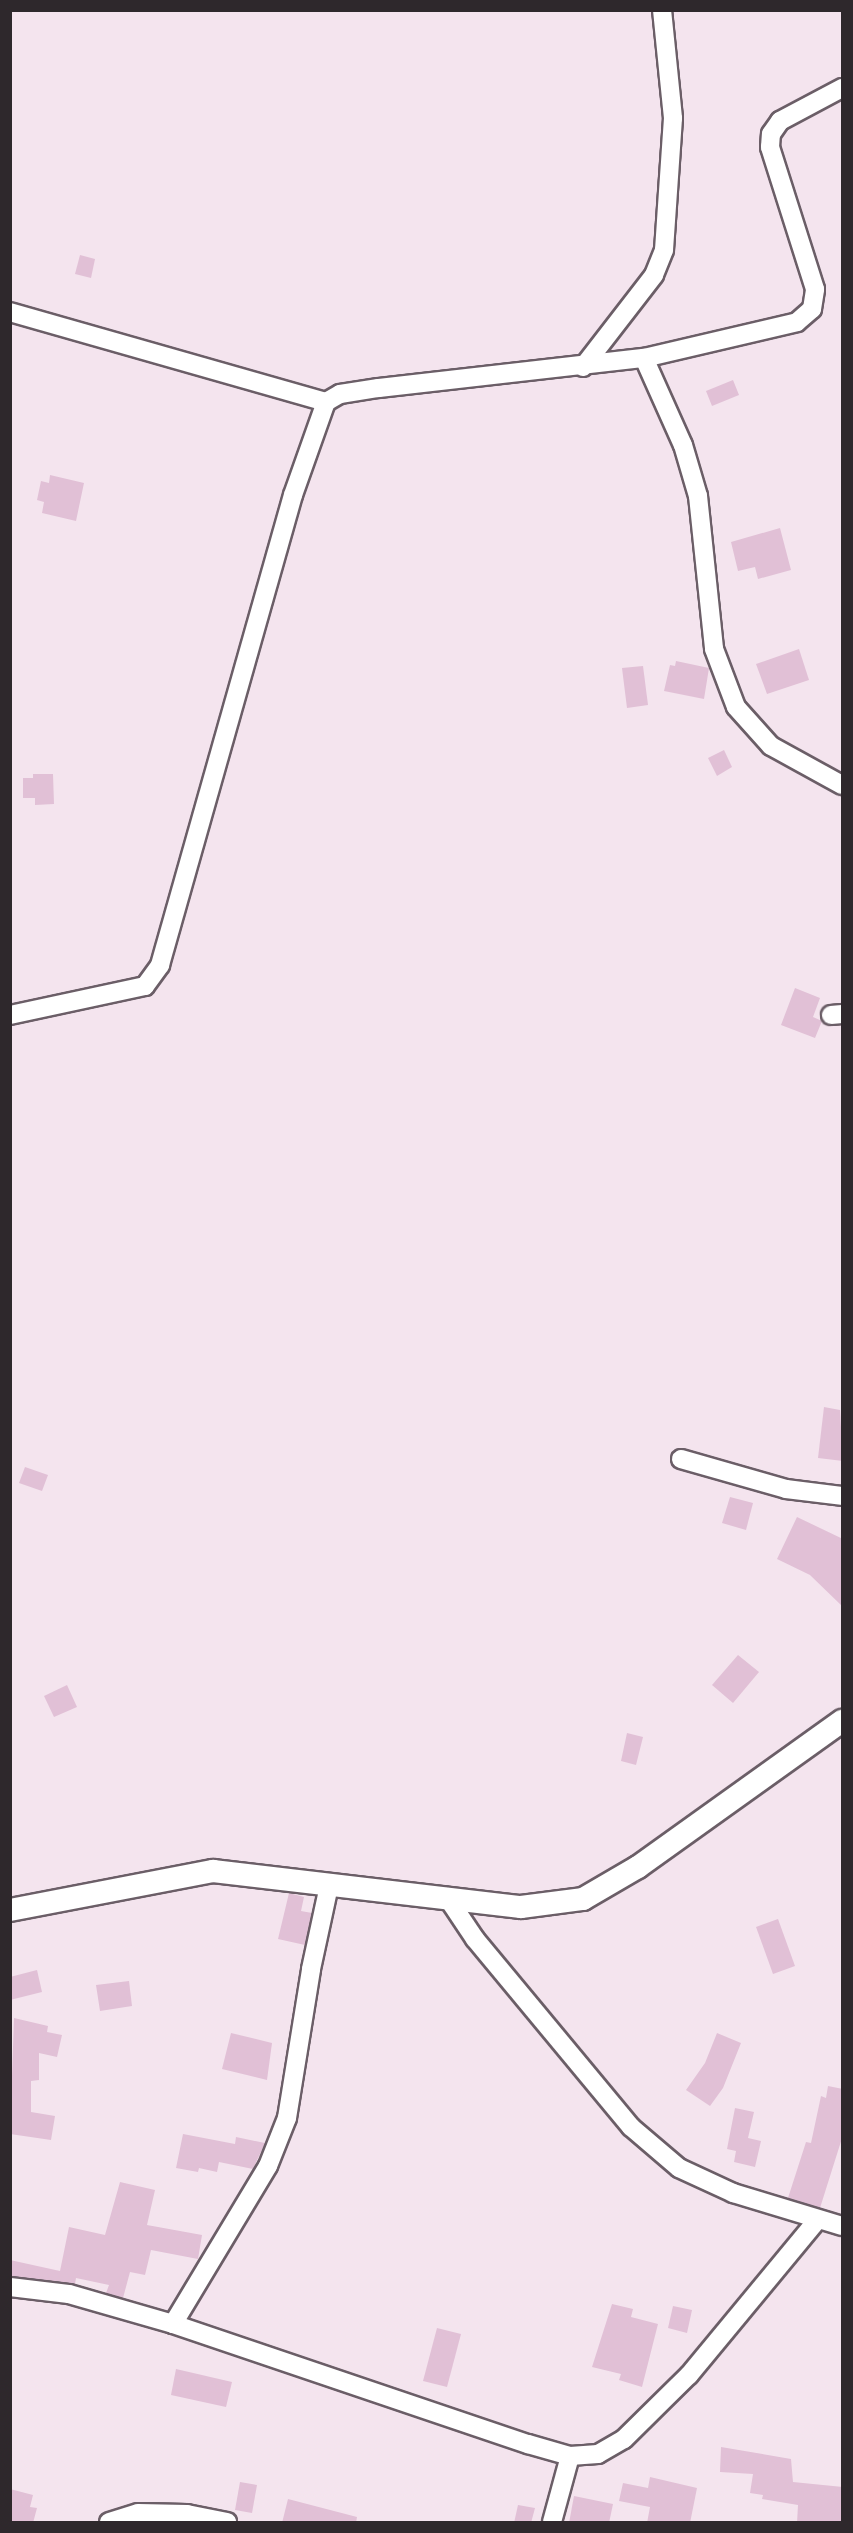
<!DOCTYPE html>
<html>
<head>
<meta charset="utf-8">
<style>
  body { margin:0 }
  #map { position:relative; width:853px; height:2533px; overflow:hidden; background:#f4e4ee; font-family:"IBM Plex Serif",serif }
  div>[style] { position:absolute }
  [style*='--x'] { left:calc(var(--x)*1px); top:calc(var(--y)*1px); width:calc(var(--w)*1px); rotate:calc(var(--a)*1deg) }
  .building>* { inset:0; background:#e1c0d6 }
  .roads { filter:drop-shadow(2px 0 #6b5e67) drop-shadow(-2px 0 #6b5e67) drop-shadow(0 2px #6b5e67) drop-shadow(0 -2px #6b5e67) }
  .minor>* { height:18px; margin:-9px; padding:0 9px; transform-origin:9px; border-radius:9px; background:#fff }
  .tertiary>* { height:22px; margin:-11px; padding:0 11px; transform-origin:11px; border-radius:11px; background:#fff }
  span { translate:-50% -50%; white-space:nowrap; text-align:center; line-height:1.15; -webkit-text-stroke:6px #f4e4ee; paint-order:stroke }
  .frame { position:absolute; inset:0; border:12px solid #2e282c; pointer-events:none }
</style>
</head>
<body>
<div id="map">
  <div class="building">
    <div style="clip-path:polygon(80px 255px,95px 259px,91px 278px,75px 274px)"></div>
    <div style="clip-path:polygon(733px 380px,739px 395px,712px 406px,706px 391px)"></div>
    <div style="clip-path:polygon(50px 475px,84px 483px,76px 521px,42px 513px,44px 502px,37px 500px,41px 481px,49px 483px)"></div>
    <div style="clip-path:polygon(780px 528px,791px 570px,758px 579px,755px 567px,738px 571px,731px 542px)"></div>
    <div style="clip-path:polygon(799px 649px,809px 680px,767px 694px,756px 664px)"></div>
    <div style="clip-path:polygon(676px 661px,709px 668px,704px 699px,664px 691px,670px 665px,675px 666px)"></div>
    <div style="clip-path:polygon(643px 666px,648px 705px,627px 708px,622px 668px)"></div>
    <div style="clip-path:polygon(724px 750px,732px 767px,717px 776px,708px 758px)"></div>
    <div style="clip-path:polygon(33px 774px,53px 774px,54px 804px,35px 805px,35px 798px,23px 798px,23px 778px,33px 778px)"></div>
    <div style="clip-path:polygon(795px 988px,820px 998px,813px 1017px,822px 1021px,815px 1038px,781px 1025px)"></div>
    <div style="clip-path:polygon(824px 1407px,840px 1410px,843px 1461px,818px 1458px)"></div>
    <div style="clip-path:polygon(25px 1467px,48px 1475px,42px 1491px,19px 1483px)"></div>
    <div style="clip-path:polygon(730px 1497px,753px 1503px,746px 1530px,722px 1523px)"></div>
    <div style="clip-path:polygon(797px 1517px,843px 1539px,843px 1607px,810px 1575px,777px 1559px)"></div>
    <div style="clip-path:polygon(738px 1655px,759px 1672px,733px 1703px,712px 1685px)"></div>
    <div style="clip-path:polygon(67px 1685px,77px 1707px,54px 1717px,44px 1696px)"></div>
    <div style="clip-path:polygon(627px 1733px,643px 1737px,636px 1765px,621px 1761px)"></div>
    <div style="clip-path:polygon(289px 1893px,304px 1897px,301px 1911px,312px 1913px,305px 1945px,278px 1939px)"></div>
    <div style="clip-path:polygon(778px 1919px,795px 1966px,773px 1974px,756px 1927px)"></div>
    <div style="clip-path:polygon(37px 1970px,42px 1992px,10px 2000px,10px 1977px)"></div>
    <div style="clip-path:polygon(129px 1981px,132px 2006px,100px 2011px,96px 1985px)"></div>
    <div style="clip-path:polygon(14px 2018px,48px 2026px,47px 2032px,62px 2035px,57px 2057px,39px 2053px,39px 2080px,31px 2081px,31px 2112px,55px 2116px,51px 2140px,10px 2134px)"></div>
    <div style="clip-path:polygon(231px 2033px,272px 2043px,267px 2080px,222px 2069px)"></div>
    <div style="clip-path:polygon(717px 2033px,741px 2043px,723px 2088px,710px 2106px,686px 2090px,705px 2063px)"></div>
    <div style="clip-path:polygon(828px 2086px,843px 2089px,843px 2135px,820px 2208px,788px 2198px,806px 2142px,811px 2143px,821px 2096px,826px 2098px)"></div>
    <div style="clip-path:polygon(735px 2108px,754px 2112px,748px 2138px,761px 2141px,755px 2167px,734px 2162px,736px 2151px,727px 2149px)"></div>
    <div style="clip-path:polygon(183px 2134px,235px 2144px,236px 2137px,265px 2143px,253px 2169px,219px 2162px,217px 2172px,199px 2168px,198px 2172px,176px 2168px)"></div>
    <div style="clip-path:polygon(120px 2182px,155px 2190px,147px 2225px,202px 2235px,198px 2259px,151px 2250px,145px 2275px,130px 2272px,123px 2298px,106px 2293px,109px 2285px,76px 2278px,75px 2284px,10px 2276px,10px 2260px,60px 2271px,69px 2227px,105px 2235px)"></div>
    <div style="clip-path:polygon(612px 2304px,633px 2309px,631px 2317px,658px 2324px,642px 2387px,619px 2380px,621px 2374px,592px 2367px)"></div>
    <div style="clip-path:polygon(673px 2306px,692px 2310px,687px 2333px,668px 2328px)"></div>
    <div style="clip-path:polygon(437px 2328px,461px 2334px,447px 2387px,423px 2381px)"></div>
    <div style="clip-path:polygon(176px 2369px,232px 2382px,226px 2407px,171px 2395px)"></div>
    <div style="clip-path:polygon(721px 2447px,791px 2459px,793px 2482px,843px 2487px,843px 2523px,797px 2523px,798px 2505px,762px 2499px,763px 2495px,750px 2493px,753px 2474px,720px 2472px)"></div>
    <div style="clip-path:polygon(650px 2477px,697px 2488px,690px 2523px,647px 2523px,650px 2507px,619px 2501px,623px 2483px,648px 2488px)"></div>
    <div style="clip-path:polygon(240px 2482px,257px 2485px,252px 2513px,235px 2510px)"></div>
    <div style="clip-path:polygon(10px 2489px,33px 2495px,30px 2507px,37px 2508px,33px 2523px,10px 2523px)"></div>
    <div style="clip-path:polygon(574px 2496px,613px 2504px,609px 2523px,569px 2523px)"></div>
    <div style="clip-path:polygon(288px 2499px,357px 2517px,356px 2523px,282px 2523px)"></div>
    <div style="clip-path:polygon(518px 2505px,535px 2508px,531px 2523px,514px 2523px)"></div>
  </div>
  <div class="roads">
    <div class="minor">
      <div style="--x:10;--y:312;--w:329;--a:15.9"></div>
      <div style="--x:644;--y:358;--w:95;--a:65.9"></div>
      <div style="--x:683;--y:445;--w:53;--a:73.6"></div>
      <div style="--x:698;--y:496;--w:154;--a:84"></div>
      <div style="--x:714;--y:649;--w:62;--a:69.2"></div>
      <div style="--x:736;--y:707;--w:52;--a:48.1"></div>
      <div style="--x:771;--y:746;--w:81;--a:28.8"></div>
      <div style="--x:583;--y:367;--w:116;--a:-52.3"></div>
      <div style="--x:654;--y:275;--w:27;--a:-68"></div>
      <div style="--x:664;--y:250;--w:132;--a:-86.1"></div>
      <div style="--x:673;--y:118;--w:109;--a:-95.8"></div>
      <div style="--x:10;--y:1015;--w:138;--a:-12.1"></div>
      <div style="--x:145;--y:986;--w:26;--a:-54"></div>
      <div style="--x:160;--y:965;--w:488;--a:-74.2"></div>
      <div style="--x:293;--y:495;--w:99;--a:-70.5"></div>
      <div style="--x:326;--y:402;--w:16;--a:-30"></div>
      <div style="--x:340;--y:394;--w:39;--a:-9"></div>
      <div style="--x:379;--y:388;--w:267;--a:-6.5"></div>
      <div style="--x:644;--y:358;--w:157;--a:-13.2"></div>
      <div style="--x:797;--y:322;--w:20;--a:-41"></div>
      <div style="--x:812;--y:309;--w:20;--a:-81"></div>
      <div style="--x:815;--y:289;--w:149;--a:-107.6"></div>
      <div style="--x:770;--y:147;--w:13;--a:-86"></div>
      <div style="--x:771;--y:134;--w:16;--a:-55"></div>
      <div style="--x:780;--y:121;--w:70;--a:-28"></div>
      <div style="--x:831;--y:1015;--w:11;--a:-5"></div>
      <div style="--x:681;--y:1459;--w:109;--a:15.9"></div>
      <div style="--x:786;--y:1489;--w:56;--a:7.1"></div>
      <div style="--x:447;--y:1897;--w:50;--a:56.3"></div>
      <div style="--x:475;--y:1939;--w:244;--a:50.3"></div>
      <div style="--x:631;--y:2127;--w:63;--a:40.5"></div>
      <div style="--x:679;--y:2168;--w:60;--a:24.8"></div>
      <div style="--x:733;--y:2193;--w:114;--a:16.8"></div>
      <div style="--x:10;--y:2287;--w:59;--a:6.8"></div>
      <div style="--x:69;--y:2294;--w:108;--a:16.1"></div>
      <div style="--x:173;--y:2324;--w:375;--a:18.7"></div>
      <div style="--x:528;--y:2444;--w:44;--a:15.9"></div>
      <div style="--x:570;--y:2456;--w:28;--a:-4"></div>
      <div style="--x:598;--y:2454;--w:30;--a:-30"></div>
      <div style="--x:624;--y:2439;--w:91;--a:-44.6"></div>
      <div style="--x:689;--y:2375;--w:201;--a:-50.4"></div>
      <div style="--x:173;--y:2324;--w:184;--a:-59"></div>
      <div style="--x:268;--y:2166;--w:52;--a:-68.4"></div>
      <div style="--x:287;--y:2118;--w:151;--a:-80.8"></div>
      <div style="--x:311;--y:1969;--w:85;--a:-77.8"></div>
      <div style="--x:109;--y:2522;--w:30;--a:-17"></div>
      <div style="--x:138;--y:2513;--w:49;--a:1.2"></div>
      <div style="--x:187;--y:2514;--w:41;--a:11.3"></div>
      <div style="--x:552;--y:2522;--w:68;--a:-74.7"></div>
    </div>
    <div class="tertiary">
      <div style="--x:10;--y:1910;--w:207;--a:-10.9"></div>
      <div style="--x:213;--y:1871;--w:310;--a:6.7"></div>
      <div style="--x:521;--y:1907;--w:63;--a:-7.4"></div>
      <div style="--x:583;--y:1899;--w:64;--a:-30.2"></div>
      <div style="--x:638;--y:1867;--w:251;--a:-35.6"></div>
    </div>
  </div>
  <div class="frame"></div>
</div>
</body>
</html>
